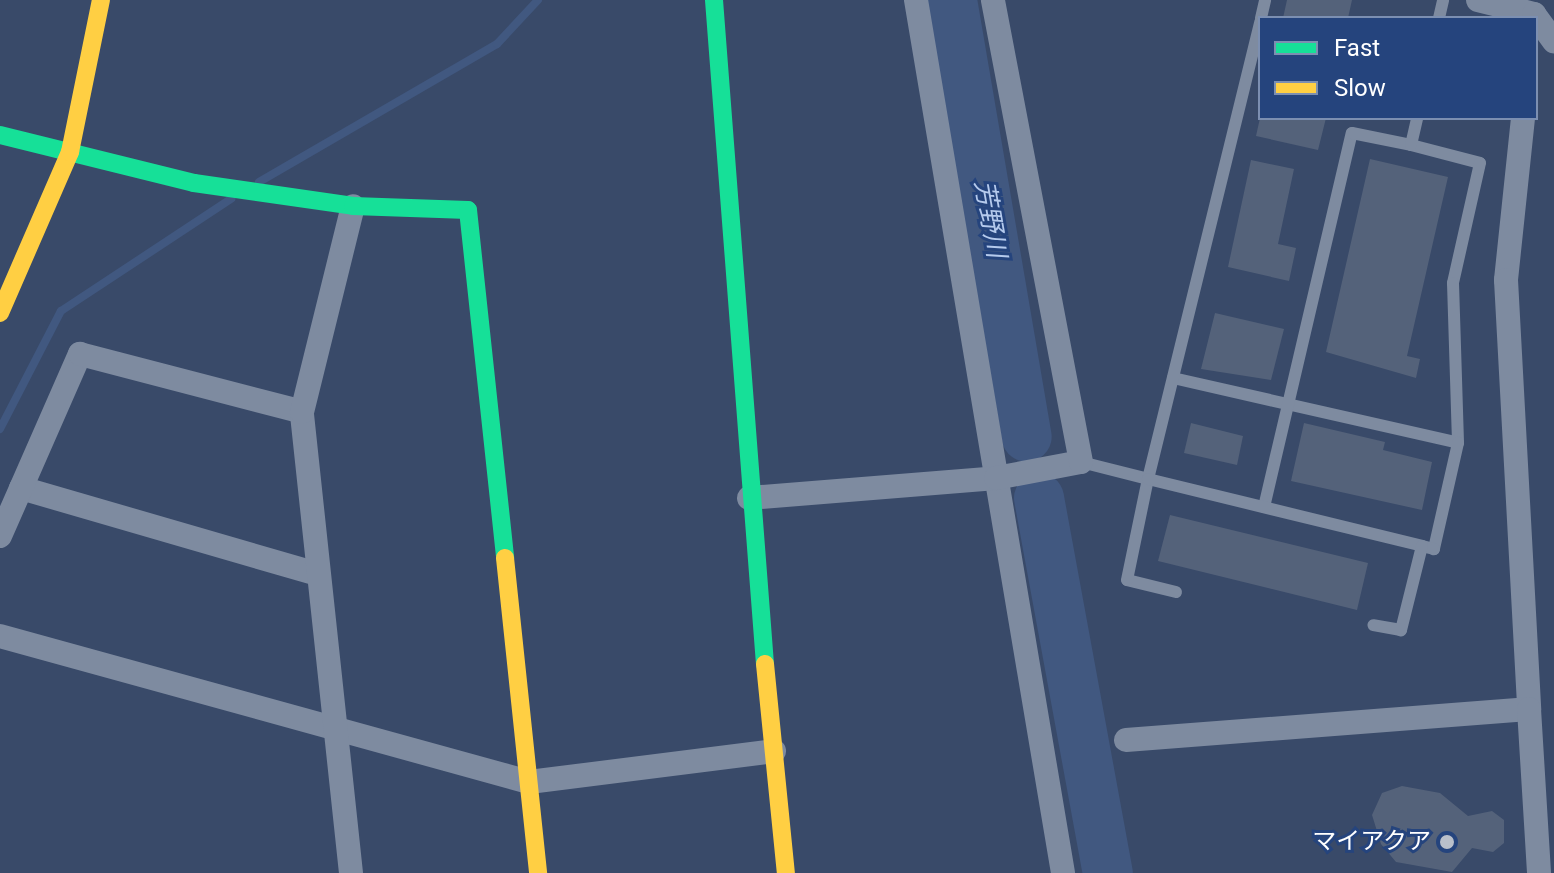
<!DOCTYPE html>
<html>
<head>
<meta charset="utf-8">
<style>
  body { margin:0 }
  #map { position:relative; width:1554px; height:873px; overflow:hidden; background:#394a69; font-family:Roboto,"Noto Sans JP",sans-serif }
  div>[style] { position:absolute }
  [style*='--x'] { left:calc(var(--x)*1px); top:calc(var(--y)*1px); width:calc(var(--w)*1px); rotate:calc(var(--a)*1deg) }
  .stream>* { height:8px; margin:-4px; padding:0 4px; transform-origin:4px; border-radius:4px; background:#415880 }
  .river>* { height:50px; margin:-25px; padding:0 25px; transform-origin:25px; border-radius:25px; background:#415880 }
  .building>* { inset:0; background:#54627a }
  .lane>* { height:12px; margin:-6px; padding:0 6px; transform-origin:6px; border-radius:6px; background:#7e8ba0 }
  .street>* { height:24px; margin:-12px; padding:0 12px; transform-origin:12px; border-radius:12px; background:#7e8ba0 }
  .fast>* { height:18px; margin:-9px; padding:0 9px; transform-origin:9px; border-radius:9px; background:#16e098 }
  .slow>* { height:18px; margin:-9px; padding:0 9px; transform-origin:9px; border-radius:9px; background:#ffcf43 }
  .dots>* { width:22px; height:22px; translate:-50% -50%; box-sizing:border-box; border:4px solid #25447d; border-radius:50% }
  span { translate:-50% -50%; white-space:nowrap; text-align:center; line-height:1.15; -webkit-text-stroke:6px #25447d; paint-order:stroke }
  .poi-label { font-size:24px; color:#fff }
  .right { translate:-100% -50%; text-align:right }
  .water-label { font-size:26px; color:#b5caed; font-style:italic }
  .legend { position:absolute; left:1258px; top:16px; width:280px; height:104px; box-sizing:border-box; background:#25447d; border:2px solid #7c8fb1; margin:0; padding:10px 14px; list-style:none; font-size:24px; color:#fff }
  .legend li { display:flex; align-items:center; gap:16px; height:40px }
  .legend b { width:40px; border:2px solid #7c8fb1 }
</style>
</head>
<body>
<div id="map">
  <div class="stream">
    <div style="--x:259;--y:182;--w:275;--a:-30.1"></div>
    <div style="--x:497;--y:44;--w:60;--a:-47"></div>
    <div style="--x:0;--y:429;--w:133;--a:-62.7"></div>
    <div style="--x:61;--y:311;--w:204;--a:-33.4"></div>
  </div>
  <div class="river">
    <div style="--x:952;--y:0;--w:443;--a:80.3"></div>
    <div style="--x:1039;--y:498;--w:381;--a:79.6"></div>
  </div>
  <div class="building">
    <div style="clip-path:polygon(1287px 0,1352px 0,1348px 18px,1283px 18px)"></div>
    <div style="clip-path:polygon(1260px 118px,1326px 118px,1318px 150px,1256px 136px)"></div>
    <div style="clip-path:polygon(1370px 159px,1448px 177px,1407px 356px,1420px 359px,1416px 378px,1326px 352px)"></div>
    <div style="clip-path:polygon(1251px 160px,1294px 169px,1278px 244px,1296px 248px,1289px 281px,1228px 267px)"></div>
    <div style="clip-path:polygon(1215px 313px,1284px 329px,1271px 380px,1201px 369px)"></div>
    <div style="clip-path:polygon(1191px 423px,1243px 436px,1237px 465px,1184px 453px)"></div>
    <div style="clip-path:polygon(1304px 423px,1385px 442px,1383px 450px,1432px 462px,1422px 510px,1291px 481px)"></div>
    <div style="clip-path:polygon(1170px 515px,1368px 563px,1357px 610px,1158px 561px)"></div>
    <div style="clip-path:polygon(1402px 786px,1440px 793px,1468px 816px,1492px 811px,1504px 820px,1504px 843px,1493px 852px,1472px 848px,1452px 872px,1396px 862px,1381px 844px,1372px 815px,1382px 793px)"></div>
  </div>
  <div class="lane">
    <div style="--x:1261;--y:18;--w:18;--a:-77"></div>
    <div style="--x:1439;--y:18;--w:18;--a:-77"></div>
    <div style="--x:1411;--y:145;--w:71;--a:14.6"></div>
    <div style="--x:1480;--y:163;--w:123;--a:102.7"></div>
    <div style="--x:1453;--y:283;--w:160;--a:88.2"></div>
    <div style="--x:1173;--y:378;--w:292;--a:12.8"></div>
    <div style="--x:1458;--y:443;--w:109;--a:102.8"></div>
    <div style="--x:1434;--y:549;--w:12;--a:-166"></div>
    <div style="--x:1081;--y:462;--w:69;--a:14.2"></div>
    <div style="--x:1148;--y:479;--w:471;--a:-76.2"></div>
    <div style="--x:1264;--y:507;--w:384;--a:-76.8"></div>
    <div style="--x:1352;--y:133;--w:60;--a:11.5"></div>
    <div style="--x:1411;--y:145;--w:28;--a:-77"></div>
    <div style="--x:1176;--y:592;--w:50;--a:-166.2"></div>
    <div style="--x:1127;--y:580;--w:103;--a:-78.3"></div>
    <div style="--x:1148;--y:479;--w:282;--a:13.7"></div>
    <div style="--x:1422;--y:546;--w:87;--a:104"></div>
    <div style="--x:1401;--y:630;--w:28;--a:-170"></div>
  </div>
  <div class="street">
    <div style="--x:916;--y:0;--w:885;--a:80.44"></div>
    <div style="--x:1478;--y:0;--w:58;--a:14"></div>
    <div style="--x:1534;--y:14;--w:34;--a:54"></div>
    <div style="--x:1523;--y:118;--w:163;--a:96"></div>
    <div style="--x:1506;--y:280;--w:430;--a:86.9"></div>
    <div style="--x:21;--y:488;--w:305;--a:16.2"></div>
    <div style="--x:749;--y:498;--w:248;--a:-4.6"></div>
    <div style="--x:996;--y:478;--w:86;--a:-10.7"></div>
    <div style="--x:1081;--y:462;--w:470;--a:-100.8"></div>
    <div style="--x:0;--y:536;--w:199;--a:-66.3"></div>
    <div style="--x:80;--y:354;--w:229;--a:14.6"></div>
    <div style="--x:0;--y:636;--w:549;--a:15.43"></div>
    <div style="--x:529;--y:782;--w:247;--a:-7.2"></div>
    <div style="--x:1126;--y:740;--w:404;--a:-4.4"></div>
    <div style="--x:1529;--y:709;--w:164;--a:86.5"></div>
    <div style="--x:351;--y:873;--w:464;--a:-96.1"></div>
    <div style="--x:302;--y:412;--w:212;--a:-76.1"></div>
  </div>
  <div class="fast">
    <div style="--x:714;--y:0;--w:666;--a:85.61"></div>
    <div style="--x:0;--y:135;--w:200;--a:13.9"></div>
    <div style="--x:194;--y:183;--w:161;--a:8.2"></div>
    <div style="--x:353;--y:206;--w:115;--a:2"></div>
    <div style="--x:468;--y:210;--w:350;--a:83.9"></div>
  </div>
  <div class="slow">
    <div style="--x:0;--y:313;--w:176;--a:-66.5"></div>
    <div style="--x:70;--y:152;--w:155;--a:-78.5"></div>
    <div style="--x:505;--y:558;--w:317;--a:84"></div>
    <div style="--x:765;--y:664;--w:210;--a:84.3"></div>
  </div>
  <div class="dots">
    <div style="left:1447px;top:842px;background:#bac0ca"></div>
  </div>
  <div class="poi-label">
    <span class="right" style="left:1431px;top:842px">マイアクア</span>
  </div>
  <div class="water-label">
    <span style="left:990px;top:219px;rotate:80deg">芳野川</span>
  </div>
  <ul class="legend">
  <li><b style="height:10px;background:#16e098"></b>Fast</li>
  <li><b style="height:10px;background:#ffcf43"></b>Slow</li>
  </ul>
</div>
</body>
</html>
